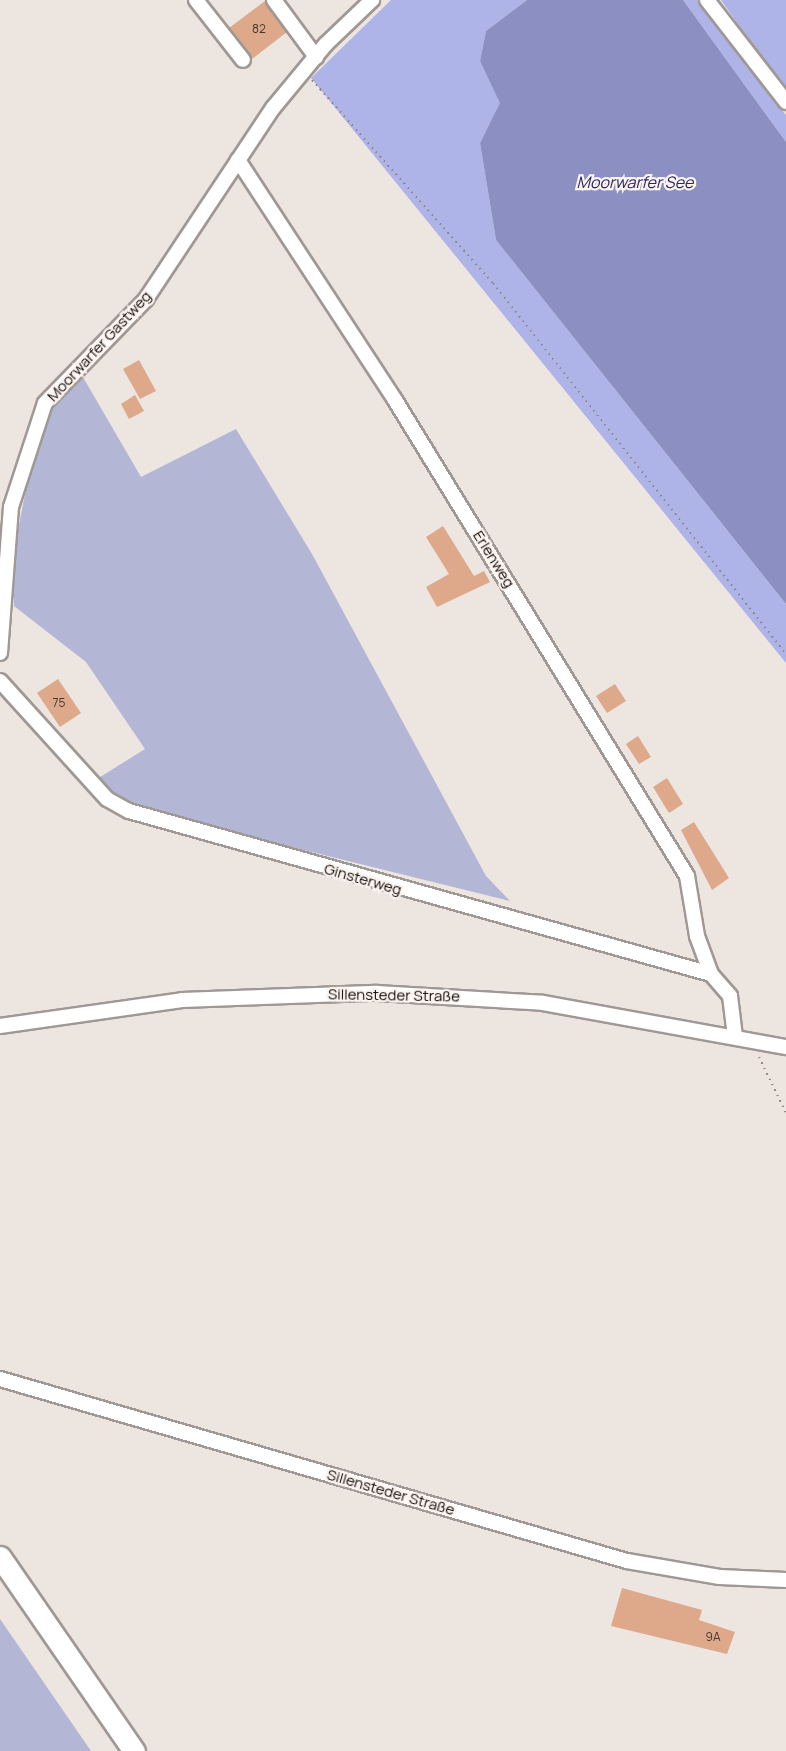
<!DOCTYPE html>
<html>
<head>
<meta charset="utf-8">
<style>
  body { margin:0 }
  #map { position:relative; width:786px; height:1751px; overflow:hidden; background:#ede5e0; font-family:Manrope,sans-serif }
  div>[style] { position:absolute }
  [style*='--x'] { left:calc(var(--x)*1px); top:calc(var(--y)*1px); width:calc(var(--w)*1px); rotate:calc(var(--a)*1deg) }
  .green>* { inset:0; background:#b3b6d5 }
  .forest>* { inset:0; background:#afb4e8 }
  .water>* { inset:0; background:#8c8fc2 }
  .building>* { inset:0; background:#dda98a }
  .path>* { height:2px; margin-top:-1px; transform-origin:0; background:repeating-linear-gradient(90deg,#8b8682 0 1.5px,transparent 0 6px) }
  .roads { filter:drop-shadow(2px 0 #a09894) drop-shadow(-2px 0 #a09894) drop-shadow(0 2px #a09894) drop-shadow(0 -2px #a09894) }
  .minor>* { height:14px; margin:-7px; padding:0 7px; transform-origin:7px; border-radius:7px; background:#fff }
  .highway>* { height:21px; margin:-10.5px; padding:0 10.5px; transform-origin:10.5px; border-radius:10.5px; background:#fff }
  span { translate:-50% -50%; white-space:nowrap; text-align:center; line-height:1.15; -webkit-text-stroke:4.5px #fbf3ee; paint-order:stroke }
  .number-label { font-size:12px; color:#46362e }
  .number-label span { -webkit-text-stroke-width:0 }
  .street-label { font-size:15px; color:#13100f }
  .water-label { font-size:16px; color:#2a2663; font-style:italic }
</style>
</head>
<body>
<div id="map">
  <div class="green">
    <div style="clip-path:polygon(80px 372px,141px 477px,236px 429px,312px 554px,486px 876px,510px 901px,166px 816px,109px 792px,97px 779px,145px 749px,86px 662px,14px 606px,11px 565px,33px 454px,48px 416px)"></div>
    <div style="clip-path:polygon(0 1619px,91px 1751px,0 1751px)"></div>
  </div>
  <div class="forest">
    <div style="clip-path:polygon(391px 0,527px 0,486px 31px,480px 61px,501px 103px,480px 143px,496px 240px,786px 604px,786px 663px,311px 78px)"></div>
    <div style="clip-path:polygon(683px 0,697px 0,786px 115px,786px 142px)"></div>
    <div style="clip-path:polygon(721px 0,786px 0,786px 93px)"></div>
  </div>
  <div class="water">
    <div style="clip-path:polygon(527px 0,683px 0,786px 142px,786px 604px,496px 240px,480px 143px,500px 103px,480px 61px,486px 31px)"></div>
  </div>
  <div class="building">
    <div style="clip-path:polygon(265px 1px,287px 32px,252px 59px,229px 28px)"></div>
    <div style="clip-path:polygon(139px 360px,156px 391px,140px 399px,123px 369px)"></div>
    <div style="clip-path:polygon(135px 395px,144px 411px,129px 419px,121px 404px)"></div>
    <div style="clip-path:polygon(443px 526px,474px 576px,484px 571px,490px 582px,437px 607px,426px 587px,449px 574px,426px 537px)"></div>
    <div style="clip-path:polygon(58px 679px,81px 713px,60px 727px,37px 693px)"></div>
    <div style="clip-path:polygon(615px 684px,626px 701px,607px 713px,596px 696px)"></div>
    <div style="clip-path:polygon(638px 736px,651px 757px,639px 764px,626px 744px)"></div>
    <div style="clip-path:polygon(667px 778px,683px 804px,669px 813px,653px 787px)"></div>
    <div style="clip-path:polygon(694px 822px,729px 878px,712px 890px,681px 830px)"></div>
    <div style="clip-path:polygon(622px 1588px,702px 1610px,699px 1620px,735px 1632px,727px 1654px,611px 1626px)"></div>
  </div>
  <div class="path">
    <div style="--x:312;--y:80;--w:272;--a:48.3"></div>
    <div style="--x:493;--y:283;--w:473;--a:51.7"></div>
    <div style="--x:759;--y:1057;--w:62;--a:64.3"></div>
  </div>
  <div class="roads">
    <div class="minor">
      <div style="--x:196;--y:0;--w:76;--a:51.9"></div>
      <div style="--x:274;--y:0;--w:71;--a:53.6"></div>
      <div style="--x:707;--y:0;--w:129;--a:52.2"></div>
      <div style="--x:238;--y:160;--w:287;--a:56.8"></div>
      <div style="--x:395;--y:400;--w:558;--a:58.47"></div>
      <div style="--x:687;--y:876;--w:61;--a:80.5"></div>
      <div style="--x:697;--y:936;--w:40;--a:69.8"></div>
      <div style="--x:0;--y:653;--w:146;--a:-85.7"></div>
      <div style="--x:11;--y:507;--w:109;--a:-71.9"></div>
      <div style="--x:45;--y:403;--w:145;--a:-45.8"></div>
      <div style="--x:146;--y:299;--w:229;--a:-56.4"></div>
      <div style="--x:273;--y:108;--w:83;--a:-50.4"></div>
      <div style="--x:326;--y:44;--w:64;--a:-43.7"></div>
      <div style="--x:0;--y:681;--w:159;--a:47.8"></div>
      <div style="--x:107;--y:799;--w:25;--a:29"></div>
      <div style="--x:129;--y:811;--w:604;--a:15.65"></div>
      <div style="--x:711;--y:974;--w:29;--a:49"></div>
      <div style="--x:730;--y:996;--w:39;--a:83"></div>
      <div style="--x:0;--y:1026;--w:184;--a:-8.1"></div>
      <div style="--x:182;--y:1000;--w:195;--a:-2.1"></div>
      <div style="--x:377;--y:993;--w:166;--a:3.4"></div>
      <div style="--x:543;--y:1003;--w:247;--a:10.3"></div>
      <div style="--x:0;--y:1379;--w:653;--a:16.19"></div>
      <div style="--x:627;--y:1561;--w:94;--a:9.8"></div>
      <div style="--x:720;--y:1577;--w:66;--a:2.6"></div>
    </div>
    <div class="highway">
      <div style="--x:0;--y:1557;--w:236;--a:55.4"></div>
    </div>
  </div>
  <div class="number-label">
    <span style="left:259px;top:29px">82</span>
    <span style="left:59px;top:703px">75</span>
    <span style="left:713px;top:1637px">9A</span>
  </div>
  <div class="street-label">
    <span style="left:99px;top:346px;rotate:-47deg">Moorwarfer Gastweg</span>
    <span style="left:494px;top:559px;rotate:58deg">Erlenweg</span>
    <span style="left:363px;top:879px;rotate:16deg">Ginsterweg</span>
    <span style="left:394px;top:995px;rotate:1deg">Sillensteder Straße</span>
    <span style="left:391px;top:1492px;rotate:16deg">Sillensteder Straße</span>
  </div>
  <div class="water-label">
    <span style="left:635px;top:182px">Moorwarfer See</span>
  </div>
</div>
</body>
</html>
